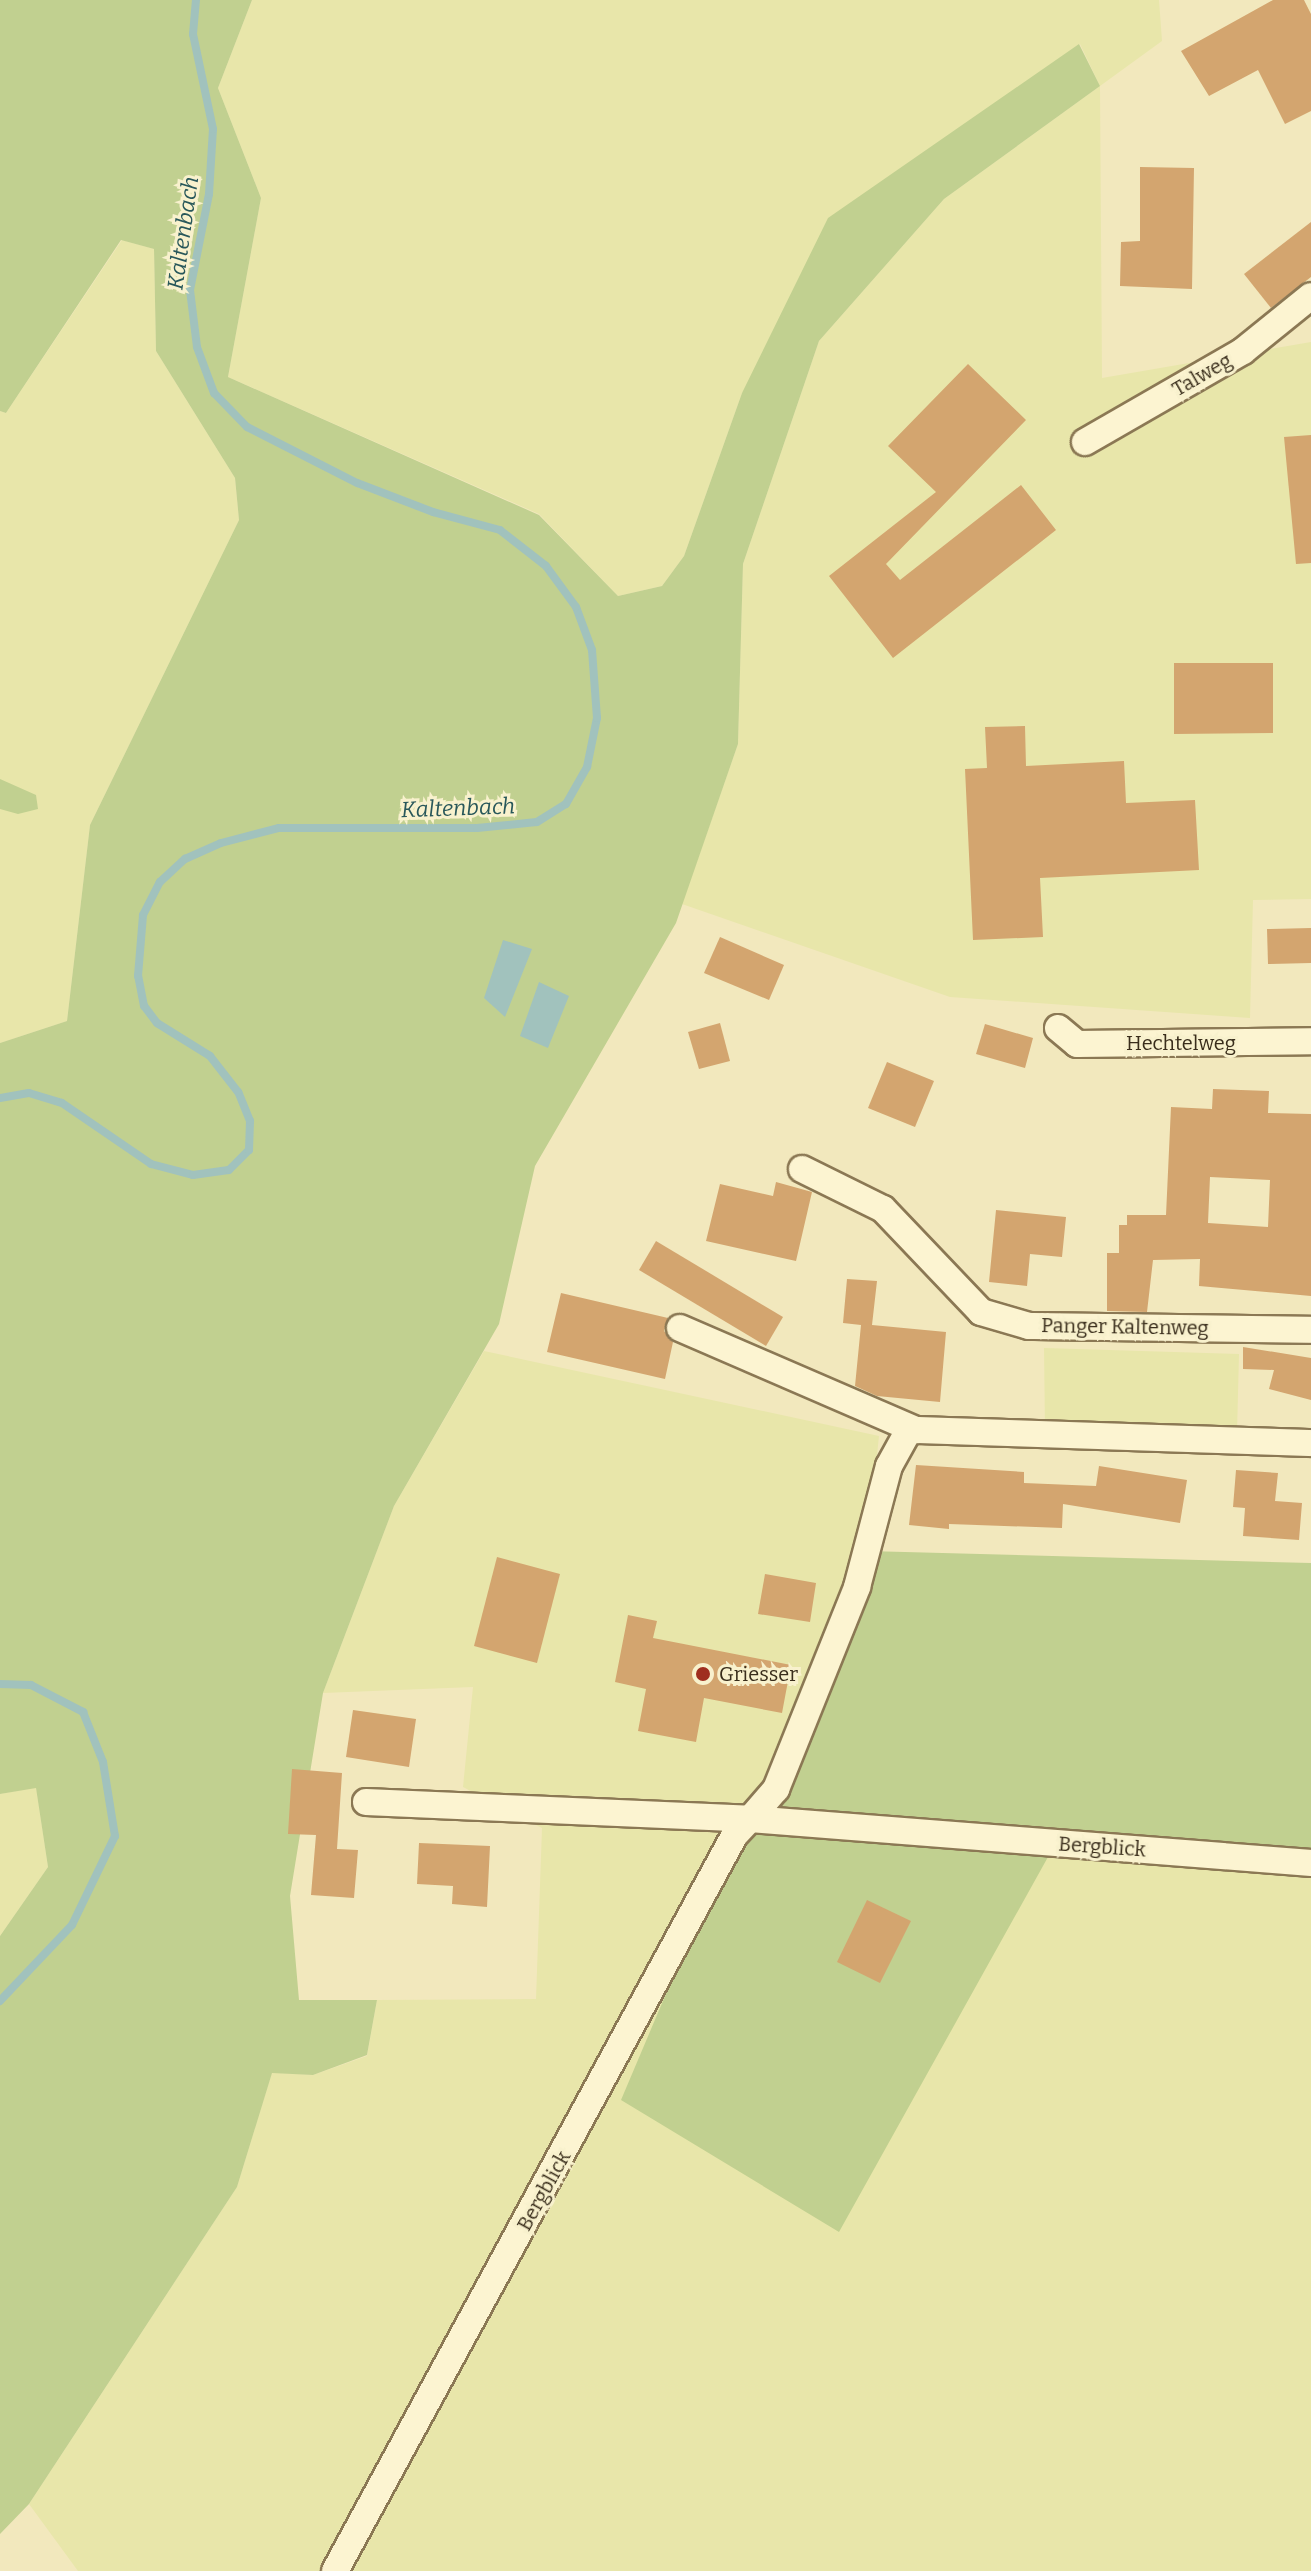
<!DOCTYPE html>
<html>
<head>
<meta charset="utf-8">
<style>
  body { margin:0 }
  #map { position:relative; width:1311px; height:2571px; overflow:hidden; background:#f2e8bd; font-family:Bitter,serif }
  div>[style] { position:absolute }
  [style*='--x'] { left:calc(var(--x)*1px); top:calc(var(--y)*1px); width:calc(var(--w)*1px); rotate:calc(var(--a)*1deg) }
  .farmland>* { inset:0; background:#e8e6aa }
  .green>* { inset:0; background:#c1d090 }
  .water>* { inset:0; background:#a1c2bd }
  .stream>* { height:8px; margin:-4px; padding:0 4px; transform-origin:4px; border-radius:4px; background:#a1c2bd }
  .building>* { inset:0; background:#d3a56f }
  .roads { filter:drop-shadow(2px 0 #8b7854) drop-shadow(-2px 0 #8b7854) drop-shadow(0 2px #8b7854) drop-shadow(0 -2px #8b7854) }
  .street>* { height:26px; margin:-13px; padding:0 13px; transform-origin:13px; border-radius:13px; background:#fcf4d1 }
  .dots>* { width:22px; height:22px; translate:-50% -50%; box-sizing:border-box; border:4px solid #f8f1cd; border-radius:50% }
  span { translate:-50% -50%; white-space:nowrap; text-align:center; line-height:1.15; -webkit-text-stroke:6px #f8f1cd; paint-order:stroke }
  .street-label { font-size:20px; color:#392d1b }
  .poi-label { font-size:20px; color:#392d1b }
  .left { translate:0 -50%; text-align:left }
  .water-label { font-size:22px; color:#28575a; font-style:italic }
</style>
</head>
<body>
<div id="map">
  <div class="farmland">
    <div style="clip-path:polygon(252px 0,1159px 0,1162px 41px,1100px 86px,1102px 378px,1311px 342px,1311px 899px,1253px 900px,1250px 1018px,950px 997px,682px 904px,738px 744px,743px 564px,819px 341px,944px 199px,1100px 86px,1080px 44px,1019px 88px,742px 393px,684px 556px,662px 586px,618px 596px,539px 514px,228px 377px,261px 198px,218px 88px)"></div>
    <div style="clip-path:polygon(122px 240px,154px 249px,156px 351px,235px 478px,239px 520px,90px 825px,67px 1021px,0 1043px,0 411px,6px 413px)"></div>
    <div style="clip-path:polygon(1044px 1348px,1239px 1354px,1237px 1433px,1045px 1429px)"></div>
    <div style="clip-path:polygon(484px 1351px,879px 1436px,867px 1551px,1053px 1848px,1311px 1871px,1311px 2571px,78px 2571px,29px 2504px,237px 2187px,272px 2072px,313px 2075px,367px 2056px,377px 2000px,536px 1999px,542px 1828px,463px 1787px,473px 1687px,323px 1693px,394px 1506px)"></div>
    <div style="clip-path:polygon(36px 1787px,48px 1867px,0 1936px,0 1794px)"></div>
  </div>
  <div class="green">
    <div style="clip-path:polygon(0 0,252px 0,218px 88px,261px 198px,228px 377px,539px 515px,618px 596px,662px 586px,684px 556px,742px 393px,828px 218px,1079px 44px,1100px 86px,944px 199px,819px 341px,743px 564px,738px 744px,676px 923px,535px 1166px,499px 1324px,394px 1506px,323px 1693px,290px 1896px,299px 2000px,377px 2000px,367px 2055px,313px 2075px,272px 2073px,237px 2187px,29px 2504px,0 2534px,0 1936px,48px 1867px,36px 1788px,0 1794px,0 1043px,67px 1021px,90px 825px,239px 520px,235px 478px,156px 351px,154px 249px,121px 240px,6px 413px,0 411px)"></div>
    <div style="clip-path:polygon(0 779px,36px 795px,38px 809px,18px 814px,0 809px)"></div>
    <div style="clip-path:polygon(867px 1551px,1311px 1563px,1311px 1871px,1053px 1848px,839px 2232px,621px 2100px,732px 1838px,776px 1789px)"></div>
  </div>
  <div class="water">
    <div style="clip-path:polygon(503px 940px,532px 949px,505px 1017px,484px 998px)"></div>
    <div style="clip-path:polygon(539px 982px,569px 996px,548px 1048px,520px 1036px)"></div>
  </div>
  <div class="stream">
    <div style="--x:0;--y:1098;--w:29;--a:-10"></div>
    <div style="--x:29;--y:1093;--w:34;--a:17"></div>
    <div style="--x:62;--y:1103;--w:108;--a:34.4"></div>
    <div style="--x:151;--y:1164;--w:43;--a:14.7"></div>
    <div style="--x:193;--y:1175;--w:36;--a:-8"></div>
    <div style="--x:229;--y:1170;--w:28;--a:-45"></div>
    <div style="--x:249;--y:1150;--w:29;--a:-88"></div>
    <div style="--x:250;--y:1121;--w:31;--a:-112"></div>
    <div style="--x:238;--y:1092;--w:46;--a:-127.9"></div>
    <div style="--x:210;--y:1056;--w:62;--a:-148.1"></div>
    <div style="--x:157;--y:1023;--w:21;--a:-127"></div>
    <div style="--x:144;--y:1006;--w:31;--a:-101"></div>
    <div style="--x:138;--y:976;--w:61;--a:-85.3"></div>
    <div style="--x:143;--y:915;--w:37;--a:-63"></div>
    <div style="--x:160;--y:882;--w:34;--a:-43"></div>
    <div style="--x:185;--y:859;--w:39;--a:-24"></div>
    <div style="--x:221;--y:843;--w:60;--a:-14.5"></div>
    <div style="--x:279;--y:828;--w:198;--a:0"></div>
    <div style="--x:477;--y:828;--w:60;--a:-5.7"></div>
    <div style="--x:537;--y:822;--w:34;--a:-32"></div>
    <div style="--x:566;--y:804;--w:43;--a:-60.4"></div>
    <div style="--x:587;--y:767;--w:50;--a:-78.5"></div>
    <div style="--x:597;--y:718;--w:68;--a:-94.2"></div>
    <div style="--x:592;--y:650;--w:46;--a:-110.4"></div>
    <div style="--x:576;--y:607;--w:51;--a:-126.2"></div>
    <div style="--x:546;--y:566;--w:58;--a:-142"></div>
    <div style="--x:500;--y:530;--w:69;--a:-165"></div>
    <div style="--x:433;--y:512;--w:81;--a:-159.1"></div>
    <div style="--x:357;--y:483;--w:123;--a:-153"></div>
    <div style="--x:247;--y:427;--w:47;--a:-134.1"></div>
    <div style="--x:214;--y:393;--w:49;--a:-110.3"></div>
    <div style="--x:197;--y:347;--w:57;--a:-97"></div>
    <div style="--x:190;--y:290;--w:98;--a:-78.8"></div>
    <div style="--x:209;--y:194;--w:65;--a:-86.5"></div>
    <div style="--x:213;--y:129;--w:97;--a:-101.9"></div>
    <div style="--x:193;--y:34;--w:34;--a:-85"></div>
    <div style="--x:0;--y:1684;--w:31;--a:2"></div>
    <div style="--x:31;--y:1685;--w:59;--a:27.4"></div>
    <div style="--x:83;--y:1712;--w:54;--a:68.2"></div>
    <div style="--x:103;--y:1762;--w:75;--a:80.8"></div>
    <div style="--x:115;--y:1836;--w:99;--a:115.8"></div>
    <div style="--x:72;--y:1925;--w:105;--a:133.5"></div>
  </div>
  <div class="building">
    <div style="clip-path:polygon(1273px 0,1304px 0,1311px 14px,1311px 111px,1285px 124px,1258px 70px,1209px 96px,1181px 51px)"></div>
    <div style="clip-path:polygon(1140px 167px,1194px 168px,1192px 289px,1120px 286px,1121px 242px,1140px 241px)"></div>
    <div style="clip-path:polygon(1311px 222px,1311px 277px,1271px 308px,1244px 274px)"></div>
    <div style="clip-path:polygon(968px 364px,1026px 420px,886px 564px,900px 580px,1021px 485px,1056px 530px,893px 658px,829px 576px,936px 492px,888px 446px)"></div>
    <div style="clip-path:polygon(1311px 435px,1311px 563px,1296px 564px,1284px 437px)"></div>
    <div style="clip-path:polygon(1174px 663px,1273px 663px,1273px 733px,1174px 734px)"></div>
    <div style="clip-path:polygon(1025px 726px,1026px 766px,1124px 761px,1126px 803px,1195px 800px,1199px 870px,1040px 878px,1043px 937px,973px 940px,965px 769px,987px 768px,985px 727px)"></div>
    <div style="clip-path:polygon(1311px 928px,1311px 963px,1268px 964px,1267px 929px)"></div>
    <div style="clip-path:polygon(720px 937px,784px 965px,769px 1000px,704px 973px)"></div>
    <div style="clip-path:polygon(720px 1023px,730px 1061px,699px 1069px,688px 1032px)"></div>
    <div style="clip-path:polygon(985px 1024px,1033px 1038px,1025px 1068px,976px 1054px)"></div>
    <div style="clip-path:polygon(887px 1062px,934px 1081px,915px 1127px,868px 1108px)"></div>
    <div style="clip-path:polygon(evenodd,1213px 1089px,1269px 1091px,1268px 1113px,1311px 1114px,1311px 1296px,1199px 1286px,1200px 1259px,1153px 1260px,1147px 1312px,1107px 1311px,1107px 1253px,1119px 1253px,1119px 1225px,1127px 1225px,1127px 1215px,1166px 1215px,1171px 1107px,1212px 1109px,1213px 1089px,1210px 1177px,1270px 1180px,1268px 1227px,1208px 1223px,1210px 1177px)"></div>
    <div style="clip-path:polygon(776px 1182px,812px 1192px,796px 1261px,706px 1241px,720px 1184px,773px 1196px)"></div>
    <div style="clip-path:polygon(996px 1210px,1066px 1217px,1062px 1257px,1030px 1254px,1027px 1286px,989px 1282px)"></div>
    <div style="clip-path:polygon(656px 1241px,783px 1317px,766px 1346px,639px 1270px)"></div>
    <div style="clip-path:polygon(847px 1279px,877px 1281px,872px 1325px,946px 1332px,940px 1402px,877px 1396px,855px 1386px,861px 1325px,843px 1323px)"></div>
    <div style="clip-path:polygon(561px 1293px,668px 1318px,664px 1331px,673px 1342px,665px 1379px,547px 1352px)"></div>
    <div style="clip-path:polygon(1243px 1347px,1311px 1358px,1311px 1400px,1269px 1389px,1274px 1370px,1243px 1369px)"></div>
    <div style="clip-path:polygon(916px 1465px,1024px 1472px,1024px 1483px,1096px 1486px,1099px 1466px,1187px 1480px,1180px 1523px,1063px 1504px,1062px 1528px,949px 1524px,949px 1529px,909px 1525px)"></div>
    <div style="clip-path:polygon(1236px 1470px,1278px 1473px,1275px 1501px,1302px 1503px,1299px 1540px,1243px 1536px,1245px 1508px,1233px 1507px)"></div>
    <div style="clip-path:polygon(497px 1557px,560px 1574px,537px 1663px,474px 1646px)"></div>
    <div style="clip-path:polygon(765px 1574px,816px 1583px,810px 1622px,758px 1614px)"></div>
    <div style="clip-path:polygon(628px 1615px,657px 1621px,653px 1638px,791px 1665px,782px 1713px,704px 1698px,696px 1742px,638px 1731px,646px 1689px,615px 1682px)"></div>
    <div style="clip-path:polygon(353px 1710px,416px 1719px,409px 1767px,346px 1757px)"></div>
    <div style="clip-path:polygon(292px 1769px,342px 1773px,337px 1849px,358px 1850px,354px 1898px,311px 1895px,316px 1835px,288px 1834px)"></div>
    <div style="clip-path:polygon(419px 1843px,490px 1846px,487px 1907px,452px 1904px,453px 1886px,417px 1884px)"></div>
    <div style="clip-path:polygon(867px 1900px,911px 1921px,880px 1983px,837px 1962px)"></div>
  </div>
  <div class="roads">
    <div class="street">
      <div style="--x:1085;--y:442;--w:182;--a:-29.9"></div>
      <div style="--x:1243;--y:351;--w:87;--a:-39"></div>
      <div style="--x:1058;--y:1028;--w:25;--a:40"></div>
      <div style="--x:1077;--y:1044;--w:234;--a:-0.7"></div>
      <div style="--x:802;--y:1169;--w:90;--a:26.3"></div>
      <div style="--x:883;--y:1209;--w:142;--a:46.4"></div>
      <div style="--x:981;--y:1312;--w:50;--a:16.3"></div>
      <div style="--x:1029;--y:1326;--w:282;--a:0.8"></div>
      <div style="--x:680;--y:1328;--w:257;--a:23.4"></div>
      <div style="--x:916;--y:1430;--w:395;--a:1.9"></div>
      <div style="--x:366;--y:1802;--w:384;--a:2.5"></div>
      <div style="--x:750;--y:1819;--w:40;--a:-49"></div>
      <div style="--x:776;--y:1789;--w:218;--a:-68.1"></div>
      <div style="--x:857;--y:1587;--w:125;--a:-75.2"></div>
      <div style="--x:889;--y:1466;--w:43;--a:-61.1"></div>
      <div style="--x:335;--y:2571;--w:836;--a:-61.5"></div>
      <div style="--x:734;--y:1836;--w:23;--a:-47"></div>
      <div style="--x:750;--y:1819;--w:563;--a:4.48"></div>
    </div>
  </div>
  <div class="dots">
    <div style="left:703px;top:1674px;background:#9f2e1f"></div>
  </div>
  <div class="street-label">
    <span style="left:1202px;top:375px;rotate:-30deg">Talweg</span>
    <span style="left:1181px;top:1043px">Hechtelweg</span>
    <span style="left:1125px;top:1327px;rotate:1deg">Panger Kaltenweg</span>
    <span style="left:1102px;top:1847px;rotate:4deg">Bergblick</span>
    <span style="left:544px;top:2191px;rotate:-61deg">Bergblick</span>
  </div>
  <div class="poi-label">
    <span class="left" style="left:719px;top:1674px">Griesser</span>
  </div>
  <div class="water-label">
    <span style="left:183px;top:233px;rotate:-82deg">Kaltenbach</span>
    <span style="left:458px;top:808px;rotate:-2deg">Kaltenbach</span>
  </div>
</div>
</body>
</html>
